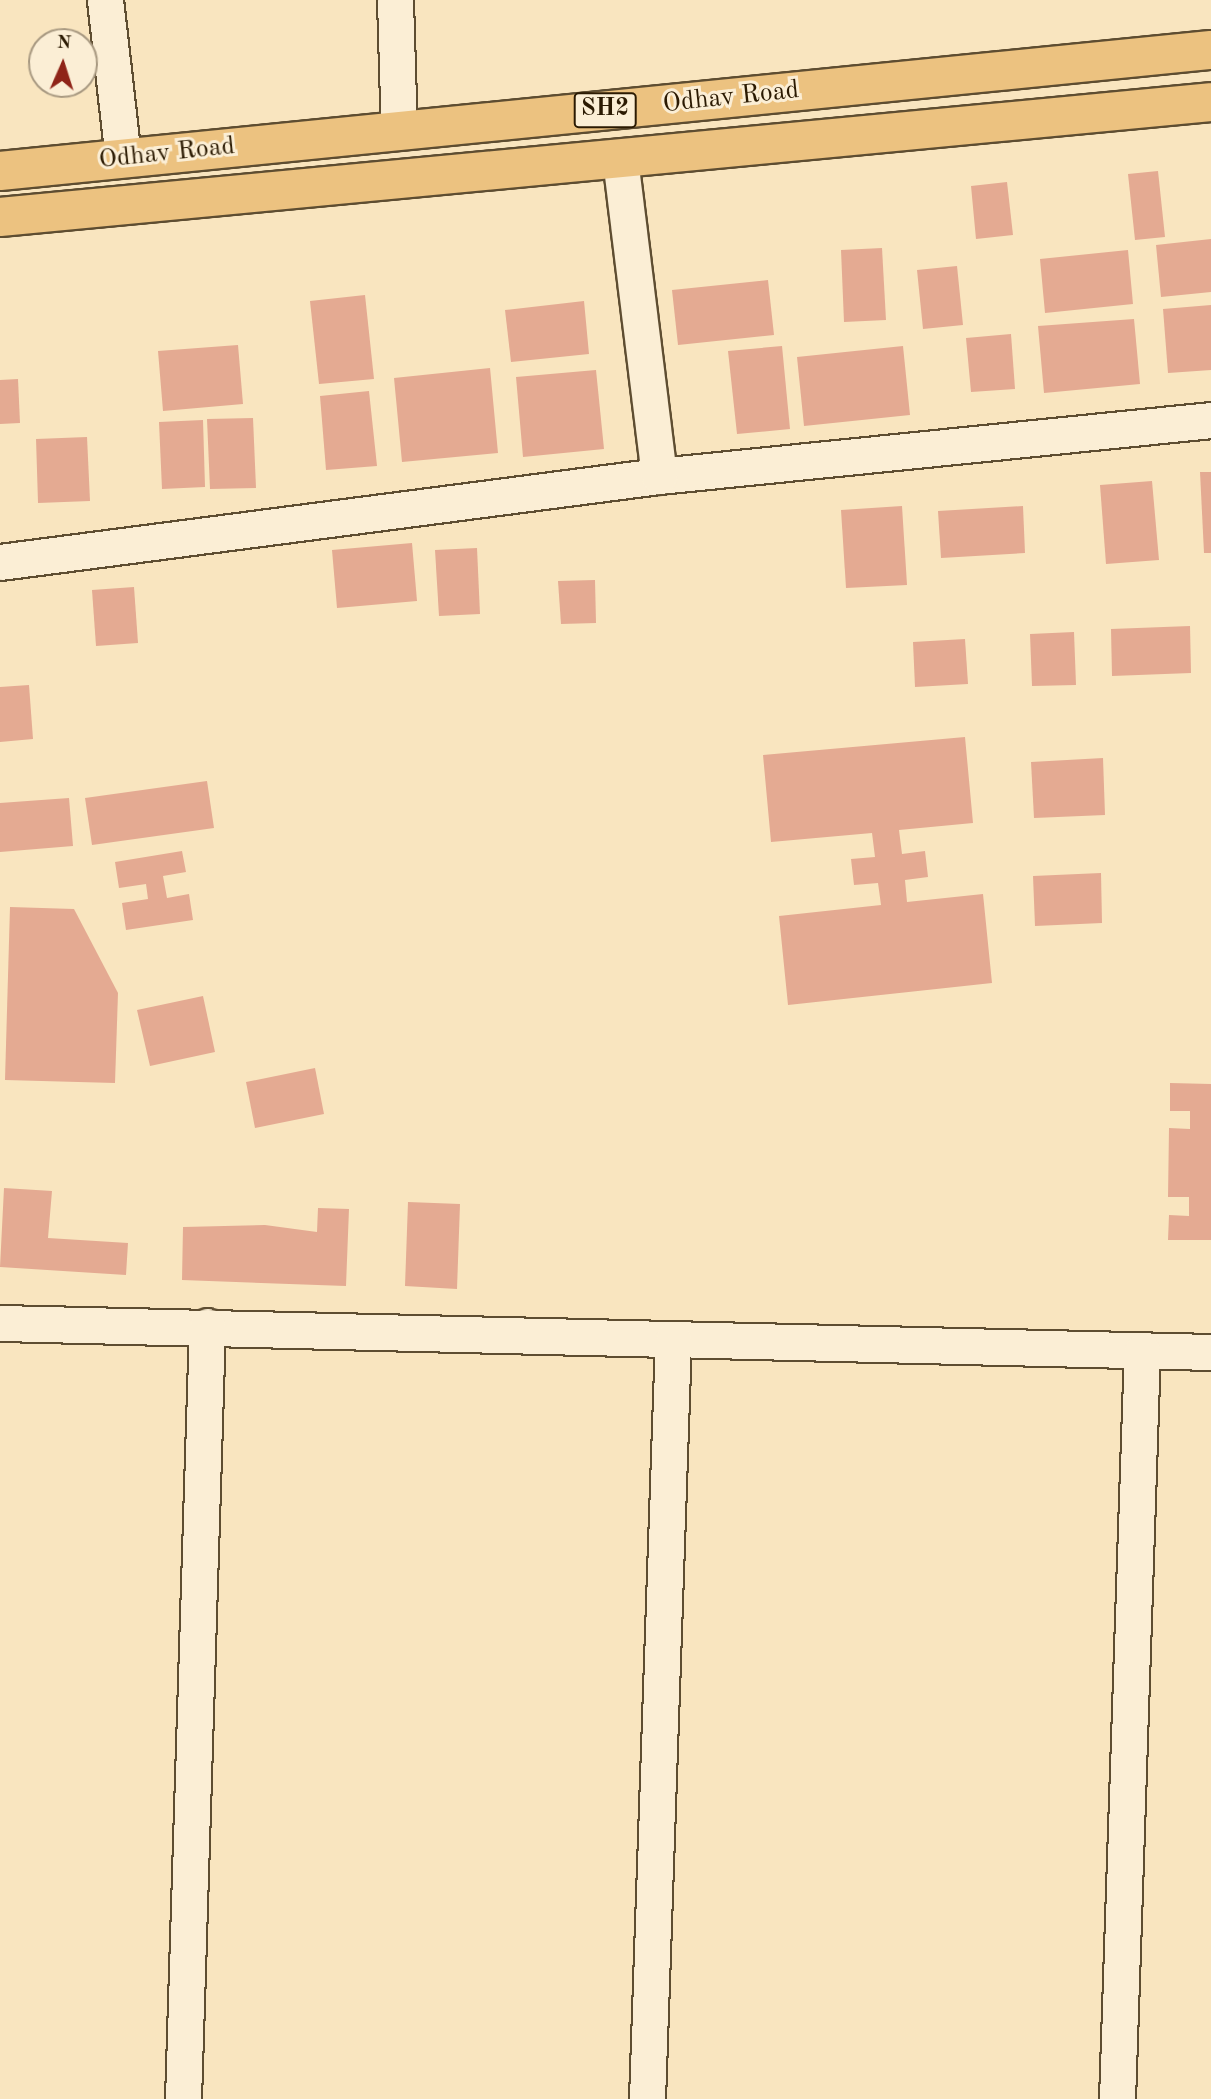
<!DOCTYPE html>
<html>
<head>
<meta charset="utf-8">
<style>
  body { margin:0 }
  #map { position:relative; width:1211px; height:2099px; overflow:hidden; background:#f9e5bf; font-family:"Old Standard TT",serif }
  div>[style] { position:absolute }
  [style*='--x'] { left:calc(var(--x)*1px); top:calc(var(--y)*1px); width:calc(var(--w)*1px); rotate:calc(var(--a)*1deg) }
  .building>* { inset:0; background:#e4aa92 }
  .roads { filter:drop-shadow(2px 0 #5e4d31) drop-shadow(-2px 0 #5e4d31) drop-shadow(0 2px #5e4d31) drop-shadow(0 -2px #5e4d31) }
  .minor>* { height:35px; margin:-17.5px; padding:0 17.5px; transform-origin:17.5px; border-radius:17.5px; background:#fbeed5 }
  .major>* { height:38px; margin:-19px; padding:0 19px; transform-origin:19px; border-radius:19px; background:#ecc280 }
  span { translate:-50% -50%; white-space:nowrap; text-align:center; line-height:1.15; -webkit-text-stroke:6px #fbeed5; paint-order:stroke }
  .shield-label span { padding:2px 5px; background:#fbeed5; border:2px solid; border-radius:5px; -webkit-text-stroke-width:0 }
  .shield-label { font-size:24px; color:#2b1a02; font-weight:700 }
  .street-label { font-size:26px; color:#2b1a02 }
  .north { position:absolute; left:28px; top:28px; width:70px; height:70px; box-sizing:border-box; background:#fbeed5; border:2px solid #a89981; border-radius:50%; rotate:3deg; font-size:19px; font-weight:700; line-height:28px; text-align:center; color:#2b1a02 }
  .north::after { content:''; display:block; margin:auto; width:24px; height:32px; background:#8f2418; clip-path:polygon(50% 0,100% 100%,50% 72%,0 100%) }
</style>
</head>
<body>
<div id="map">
  <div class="building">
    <div style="clip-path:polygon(1158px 171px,1165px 237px,1135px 240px,1128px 174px)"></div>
    <div style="clip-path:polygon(1007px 182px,1013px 235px,976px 239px,971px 186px)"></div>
    <div style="clip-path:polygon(1211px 239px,1211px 292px,1161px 297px,1156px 245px)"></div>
    <div style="clip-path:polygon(882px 248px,886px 320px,844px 322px,841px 250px)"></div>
    <div style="clip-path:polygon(1128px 250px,1133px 304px,1045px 313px,1040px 259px)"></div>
    <div style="clip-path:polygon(957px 266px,963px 325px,923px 329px,917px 270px)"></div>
    <div style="clip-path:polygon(768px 280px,774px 335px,678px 345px,672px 290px)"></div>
    <div style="clip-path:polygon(365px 295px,374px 379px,319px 384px,310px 301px)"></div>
    <div style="clip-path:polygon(584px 301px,589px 354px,511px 362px,505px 310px)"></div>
    <div style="clip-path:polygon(1211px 305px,1211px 370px,1168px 373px,1163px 309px)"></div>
    <div style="clip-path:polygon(1134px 319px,1140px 384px,1044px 393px,1038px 326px)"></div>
    <div style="clip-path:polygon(1011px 334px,1015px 389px,971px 392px,966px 338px)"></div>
    <div style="clip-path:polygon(238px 345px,243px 404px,163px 411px,158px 351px)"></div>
    <div style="clip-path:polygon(782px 346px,790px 429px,737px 434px,728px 351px)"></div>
    <div style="clip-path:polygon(903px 346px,910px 415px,804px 426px,797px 357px)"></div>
    <div style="clip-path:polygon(490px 368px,498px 453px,402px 462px,394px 378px)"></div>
    <div style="clip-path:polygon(596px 370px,604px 449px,523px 457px,516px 377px)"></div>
    <div style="clip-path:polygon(18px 379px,20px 423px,0 424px,0 380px)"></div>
    <div style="clip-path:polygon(369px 391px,377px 466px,326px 470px,320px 396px)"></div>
    <div style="clip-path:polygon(253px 418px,256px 488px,210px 489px,207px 419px)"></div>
    <div style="clip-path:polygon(203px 420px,205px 487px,162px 489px,159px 422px)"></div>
    <div style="clip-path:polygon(87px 437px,90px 501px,38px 503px,36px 439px)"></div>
    <div style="clip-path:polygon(1200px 472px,1211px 472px,1211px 553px,1204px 553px)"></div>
    <div style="clip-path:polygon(1152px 481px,1159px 560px,1106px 564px,1100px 485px)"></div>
    <div style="clip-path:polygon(902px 506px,907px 585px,846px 588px,841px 510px)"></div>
    <div style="clip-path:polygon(1023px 506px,1025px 553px,941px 558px,938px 511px)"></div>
    <div style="clip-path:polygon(412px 543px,417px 601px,337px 608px,332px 550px)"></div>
    <div style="clip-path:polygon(477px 548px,480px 614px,439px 616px,435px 550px)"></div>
    <div style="clip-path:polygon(595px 580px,596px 623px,561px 624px,558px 581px)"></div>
    <div style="clip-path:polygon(134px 587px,138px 643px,96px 646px,92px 590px)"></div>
    <div style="clip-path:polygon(1190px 626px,1191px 673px,1112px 676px,1111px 629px)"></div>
    <div style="clip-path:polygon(1074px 632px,1076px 685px,1032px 686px,1030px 634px)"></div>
    <div style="clip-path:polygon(965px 639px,968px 684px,915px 687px,913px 642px)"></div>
    <div style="clip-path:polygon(29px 685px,33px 739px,0 742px,0 687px)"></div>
    <div style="clip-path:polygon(965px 737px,973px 823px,899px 830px,902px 854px,925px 851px,928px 877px,905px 880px,907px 902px,983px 894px,992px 983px,788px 1005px,779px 916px,881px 905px,878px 883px,854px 885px,851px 859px,875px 857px,872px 833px,771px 842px,763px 755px)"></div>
    <div style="clip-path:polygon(1103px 758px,1105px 815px,1034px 818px,1031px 762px)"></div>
    <div style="clip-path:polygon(207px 781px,214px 828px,92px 845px,85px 798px)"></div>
    <div style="clip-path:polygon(69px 798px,73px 846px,0 852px,0 803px)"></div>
    <div style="clip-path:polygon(182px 851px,186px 872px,163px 876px,167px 898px,189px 894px,193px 920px,126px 930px,122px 903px,148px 899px,146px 884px,119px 888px,115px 862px)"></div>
    <div style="clip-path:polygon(1101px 873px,1102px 923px,1035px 926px,1033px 876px)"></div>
    <div style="clip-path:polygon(10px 907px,74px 909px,118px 993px,115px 1083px,5px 1080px)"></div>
    <div style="clip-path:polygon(203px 996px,215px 1052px,150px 1066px,137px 1010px)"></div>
    <div style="clip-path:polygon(315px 1068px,324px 1114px,255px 1128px,246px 1082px)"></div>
    <div style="clip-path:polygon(1170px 1083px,1211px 1084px,1211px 1240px,1168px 1240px,1169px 1215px,1189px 1216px,1189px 1197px,1168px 1197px,1169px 1128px,1190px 1129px,1190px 1111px,1170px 1111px)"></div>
    <div style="clip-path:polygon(4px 1188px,52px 1191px,48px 1238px,128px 1243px,126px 1275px,0 1267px)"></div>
    <div style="clip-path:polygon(408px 1202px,460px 1204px,457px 1289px,405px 1286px)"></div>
    <div style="clip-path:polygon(318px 1208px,349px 1209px,346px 1286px,182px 1280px,183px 1227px,265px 1225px,317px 1232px)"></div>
  </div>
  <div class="roads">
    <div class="minor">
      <div style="--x:105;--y:0;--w:160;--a:83.5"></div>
      <div style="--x:395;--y:0;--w:131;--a:88.3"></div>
      <div style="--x:659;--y:476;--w:555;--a:-5.79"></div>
      <div style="--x:0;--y:562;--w:665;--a:-7.44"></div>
      <div style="--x:659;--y:476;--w:320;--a:-97"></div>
      <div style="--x:0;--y:1323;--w:1211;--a:1.37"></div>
      <div style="--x:183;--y:2099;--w:773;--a:-88.22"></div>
      <div style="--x:647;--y:2099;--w:760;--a:-88.04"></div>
      <div style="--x:1117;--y:2099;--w:748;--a:-88.09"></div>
    </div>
    <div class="major">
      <div style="--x:0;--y:171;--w:1217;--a:-5.71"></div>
      <div style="--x:0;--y:217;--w:1216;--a:-5.42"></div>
    </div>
  </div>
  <div class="shield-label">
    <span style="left:605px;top:110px">SH2</span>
  </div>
  <div class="street-label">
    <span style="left:731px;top:98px;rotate:-6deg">Odhav Road</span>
    <span style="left:167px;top:154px;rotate:-6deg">Odhav Road</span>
  </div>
  <div class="north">N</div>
</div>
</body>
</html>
